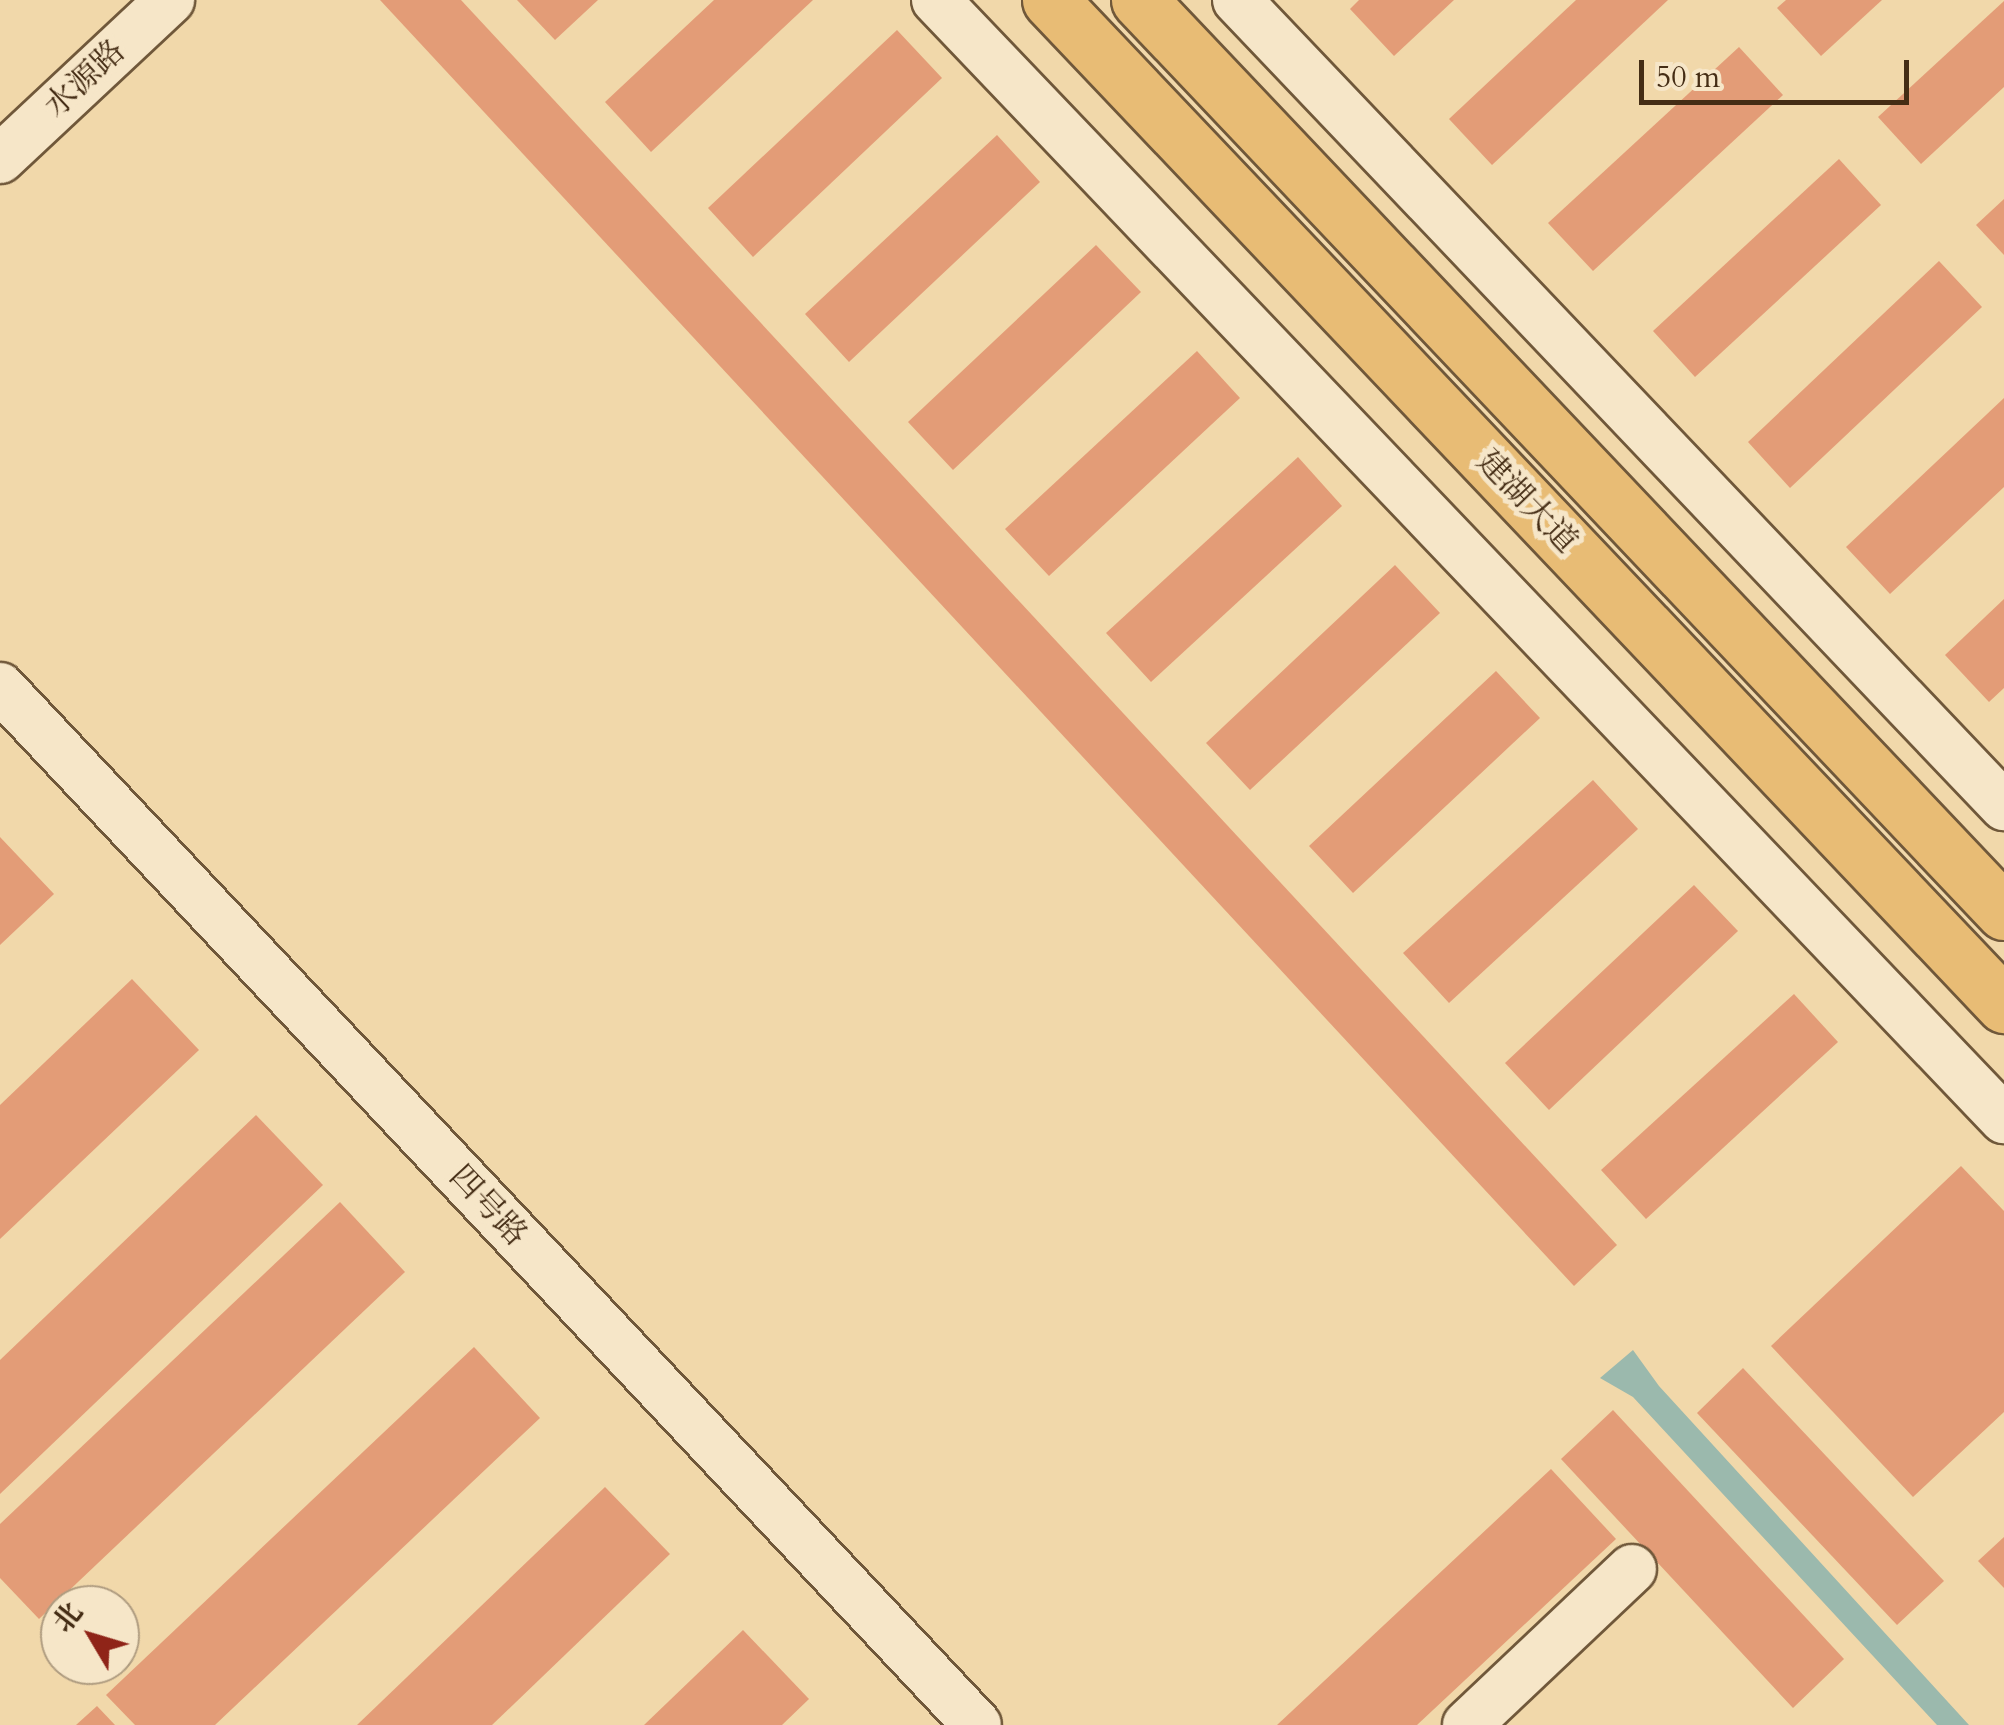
<!DOCTYPE html>
<html>
<head>
<meta charset="utf-8">
<style>
  body { margin:0 }
  #map { position:relative; width:2004px; height:1725px; overflow:hidden; background:#f1d8aa; font-family:Cardo,"Noto Serif SC",serif }
  div>[style] { position:absolute }
  [style*='--x'] { left:calc(var(--x)*1px); top:calc(var(--y)*1px); width:calc(var(--w)*1px); rotate:calc(var(--a)*1deg) }
  .water>* { inset:0; background:#9bb9ad }
  .building>* { inset:0; background:#e39c77 }
  .roads { filter:drop-shadow(2px 0 #70583a) drop-shadow(-2px 0 #70583a) drop-shadow(0 2px #70583a) drop-shadow(0 -2px #70583a) }
  .minor>* { height:48px; margin:-24px; padding:0 24px; transform-origin:24px; border-radius:24px; background:#f6e6c8 }
  .major>* { height:55px; margin:-27.5px; padding:0 27.5px; transform-origin:27.5px; border-radius:27.5px; background:#e8bc75 }
  span { translate:-50% -50%; white-space:nowrap; text-align:center; line-height:1.15; -webkit-text-stroke:10px #f6e6c8; paint-order:stroke }
  .street-label { font-size:32px; color:#452d15 }
  .north { position:absolute; left:40px; top:1585px; width:100px; height:100px; box-sizing:border-box; background:#f6e6c8; border:2px solid #af9c80; border-radius:50%; rotate:308deg; font-size:28px; font-weight:700; line-height:40px; text-align:center; color:#452d15 }
  .north::after { content:''; display:block; margin:auto; width:35px; height:45px; background:#8f2418; clip-path:polygon(50% 0,100% 100%,50% 72%,0 100%) }
  .scale { position:absolute; left:1639px; top:60px; width:270px; height:45px; box-sizing:border-box; border:5px solid #452d15; border-top:0; padding-left:12px; font-size:30px; line-height:35px; white-space:nowrap; color:#452d15; -webkit-text-stroke:8px #f6e6c8; paint-order:stroke }
</style>
</head>
<body>
<div id="map">
  <div class="water">
    <div style="clip-path:polygon(1633px 1350px,1659px 1386px,1969px 1725px,1937px 1725px,1633px 1397px,1600px 1378px)"></div>
  </div>
  <div class="building">
    <div style="clip-path:polygon(380px 0,461px 0,1617px 1245px,1574px 1286px)"></div>
    <div style="clip-path:polygon(517px 0,598px 0,555px 40px)"></div>
    <div style="clip-path:polygon(714px 0,813px 0,651px 152px,605px 102px)"></div>
    <div style="clip-path:polygon(1359px 0,1454px 0,1394px 56px,1350px 9px)"></div>
    <div style="clip-path:polygon(1576px 0,1668px 0,1492px 165px,1449px 119px)"></div>
    <div style="clip-path:polygon(1786px 0,1882px 0,1821px 56px,1777px 8px)"></div>
    <div style="clip-path:polygon(2004px 1px,2004px 87px,1921px 164px,1878px 117px)"></div>
    <div style="clip-path:polygon(897px 30px,942px 78px,753px 257px,708px 208px)"></div>
    <div style="clip-path:polygon(1739px 47px,1783px 95px,1593px 271px,1548px 223px)"></div>
    <div style="clip-path:polygon(997px 135px,1040px 182px,849px 362px,805px 314px)"></div>
    <div style="clip-path:polygon(1839px 159px,1881px 205px,1695px 377px,1653px 331px)"></div>
    <div style="clip-path:polygon(2004px 199px,2004px 255px,1976px 225px)"></div>
    <div style="clip-path:polygon(1096px 245px,1141px 292px,953px 470px,908px 422px)"></div>
    <div style="clip-path:polygon(1939px 261px,1982px 307px,1790px 488px,1748px 442px)"></div>
    <div style="clip-path:polygon(1197px 351px,1240px 398px,1049px 576px,1005px 529px)"></div>
    <div style="clip-path:polygon(2004px 398px,2004px 487px,1890px 594px,1846px 547px)"></div>
    <div style="clip-path:polygon(1298px 457px,1342px 506px,1151px 682px,1106px 633px)"></div>
    <div style="clip-path:polygon(1395px 565px,1440px 613px,1250px 790px,1206px 743px)"></div>
    <div style="clip-path:polygon(2004px 599px,2004px 688px,1989px 702px,1945px 655px)"></div>
    <div style="clip-path:polygon(1496px 671px,1540px 718px,1353px 893px,1309px 846px)"></div>
    <div style="clip-path:polygon(1593px 780px,1638px 829px,1449px 1003px,1403px 953px)"></div>
    <div style="clip-path:polygon(0 837px,54px 894px,0 945px)"></div>
    <div style="clip-path:polygon(1694px 885px,1738px 931px,1549px 1110px,1505px 1063px)"></div>
    <div style="clip-path:polygon(132px 979px,199px 1050px,0 1239px,0 1105px)"></div>
    <div style="clip-path:polygon(1794px 994px,1838px 1042px,1646px 1219px,1601px 1170px)"></div>
    <div style="clip-path:polygon(256px 1115px,323px 1185px,0 1494px,0 1360px)"></div>
    <div style="clip-path:polygon(1961px 1166px,2004px 1211px,2004px 1412px,1913px 1497px,1771px 1346px)"></div>
    <div style="clip-path:polygon(340px 1202px,405px 1272px,39px 1619px,0 1578px,0 1524px)"></div>
    <div style="clip-path:polygon(474px 1347px,540px 1418px,215px 1725px,135px 1725px,106px 1695px)"></div>
    <div style="clip-path:polygon(1743px 1368px,1944px 1581px,1897px 1625px,1697px 1413px)"></div>
    <div style="clip-path:polygon(1613px 1410px,1844px 1659px,1793px 1708px,1561px 1459px)"></div>
    <div style="clip-path:polygon(1551px 1469px,1616px 1539px,1417px 1725px,1277px 1725px)"></div>
    <div style="clip-path:polygon(605px 1487px,670px 1554px,492px 1725px,357px 1725px)"></div>
    <div style="clip-path:polygon(2004px 1537px,2004px 1588px,1978px 1561px)"></div>
    <div style="clip-path:polygon(743px 1630px,809px 1699px,782px 1725px,644px 1725px)"></div>
    <div style="clip-path:polygon(97px 1706px,115px 1725px,76px 1725px)"></div>
  </div>
  <div class="roads">
    <div class="minor">
      <div style="--x:936;--y:0;--w:1547;--a:46.34"></div>
      <div style="--x:1237;--y:0;--w:1113;--a:46.42"></div>
      <div style="--x:0;--y:159;--w:233;--a:-43.1"></div>
      <div style="--x:0;--y:687;--w:1425;--a:46.73"></div>
      <div style="--x:1467;--y:1725;--w:227;--a:-43.4"></div>
    </div>
    <div class="major">
      <div style="--x:1050;--y:0;--w:1386;--a:46.49"></div>
      <div style="--x:1139;--y:0;--w:1257;--a:46.52"></div>
    </div>
  </div>
  <div class="street-label">
    <span style="left:85px;top:79px;rotate:-43deg">水源路</span>
    <span style="left:1527px;top:502px;rotate:46deg">建湖大道</span>
    <span style="left:488px;top:1206px;rotate:47deg">四号路</span>
  </div>
  <div class="north">北</div>
  <div class="scale">50 m</div>
</div>
</body>
</html>
